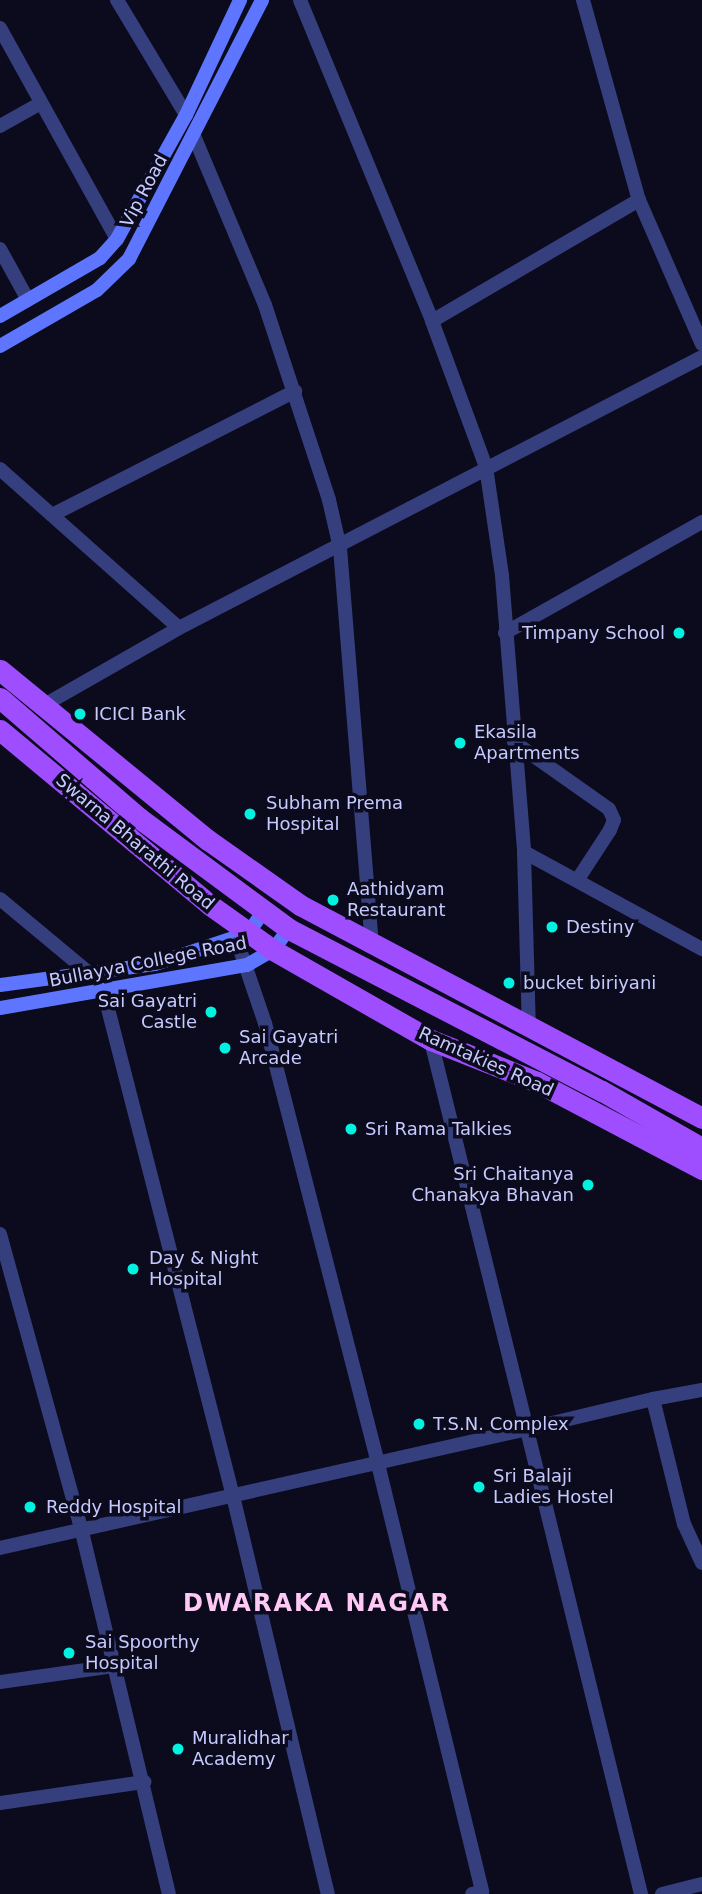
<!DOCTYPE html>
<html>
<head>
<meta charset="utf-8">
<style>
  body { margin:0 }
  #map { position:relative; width:702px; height:1894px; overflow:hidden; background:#0b0b1d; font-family:"DejaVu Sans",sans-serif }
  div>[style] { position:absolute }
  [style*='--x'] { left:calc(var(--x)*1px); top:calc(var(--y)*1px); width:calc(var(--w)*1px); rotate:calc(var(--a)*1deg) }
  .street>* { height:14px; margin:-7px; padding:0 7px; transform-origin:7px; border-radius:7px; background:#353f7d }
  .secondary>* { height:14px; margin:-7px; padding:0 7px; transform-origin:7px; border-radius:7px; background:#5e76ff }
  .primary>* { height:21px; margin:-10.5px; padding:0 10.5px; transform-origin:10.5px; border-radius:10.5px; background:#9e4eff }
  .dots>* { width:19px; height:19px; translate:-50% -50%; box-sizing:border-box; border:4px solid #0b0b1d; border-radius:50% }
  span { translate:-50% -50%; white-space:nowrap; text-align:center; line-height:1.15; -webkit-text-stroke:7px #0b0b1d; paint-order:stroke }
  .street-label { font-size:18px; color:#c7caff }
  .poi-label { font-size:18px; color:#c7caff }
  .right { translate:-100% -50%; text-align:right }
  .left { translate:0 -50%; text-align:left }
  .district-label { font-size:24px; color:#ffc9f5; font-weight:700; letter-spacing:2px }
</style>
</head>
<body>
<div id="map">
  <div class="street">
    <div style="--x:117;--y:0;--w:134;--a:59"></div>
    <div style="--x:300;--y:0;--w:347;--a:67.6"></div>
    <div style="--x:432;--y:321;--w:156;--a:69.7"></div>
    <div style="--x:486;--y:467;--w:110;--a:81.6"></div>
    <div style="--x:502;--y:576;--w:277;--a:85.4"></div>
    <div style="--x:524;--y:852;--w:176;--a:88.4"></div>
    <div style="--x:583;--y:0;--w:208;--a:74.4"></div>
    <div style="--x:639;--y:200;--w:157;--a:66.4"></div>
    <div style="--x:0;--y:28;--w:241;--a:61"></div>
    <div style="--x:0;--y:126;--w:47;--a:-29.3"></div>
    <div style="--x:194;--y:136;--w:183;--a:67.2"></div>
    <div style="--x:265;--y:305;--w:205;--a:71.8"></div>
    <div style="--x:329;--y:500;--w:49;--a:77.1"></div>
    <div style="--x:340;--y:548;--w:398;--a:85.4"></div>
    <div style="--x:0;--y:249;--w:58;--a:61.2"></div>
    <div style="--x:432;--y:321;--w:240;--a:-30.3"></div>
    <div style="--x:0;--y:469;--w:239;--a:41.6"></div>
    <div style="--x:52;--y:515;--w:273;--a:-27"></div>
    <div style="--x:505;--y:633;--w:226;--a:-29.4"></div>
    <div style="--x:46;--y:704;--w:153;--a:-29.7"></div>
    <div style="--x:179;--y:628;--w:589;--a:-27.39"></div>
    <div style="--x:514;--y:742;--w:116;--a:35.2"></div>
    <div style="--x:609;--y:809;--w:12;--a:66"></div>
    <div style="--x:614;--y:820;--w:11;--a:112"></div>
    <div style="--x:610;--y:830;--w:59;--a:123.1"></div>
    <div style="--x:524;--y:852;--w:203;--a:28.6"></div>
    <div style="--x:0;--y:899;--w:116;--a:39.7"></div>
    <div style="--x:236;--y:938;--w:90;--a:71.2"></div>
    <div style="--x:265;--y:1023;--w:455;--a:75.6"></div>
    <div style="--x:378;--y:1464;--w:440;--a:76.3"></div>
    <div style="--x:482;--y:1892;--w:10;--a:169"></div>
    <div style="--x:104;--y:993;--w:519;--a:75.62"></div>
    <div style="--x:233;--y:1496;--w:409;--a:76.6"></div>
    <div style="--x:0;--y:1234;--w:309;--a:74.6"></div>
    <div style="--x:82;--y:1532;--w:372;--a:76.5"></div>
    <div style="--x:653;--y:1399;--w:50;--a:-10.4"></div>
    <div style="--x:0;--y:1548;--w:540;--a:-12.72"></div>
    <div style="--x:527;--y:1429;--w:401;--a:-103.9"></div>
    <div style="--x:0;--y:1682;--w:115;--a:-8"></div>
    <div style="--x:0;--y:1803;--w:146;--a:-8.3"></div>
    <div style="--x:641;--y:1894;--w:479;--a:-103.8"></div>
    <div style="--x:527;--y:1429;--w:130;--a:-13.4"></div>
    <div style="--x:653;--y:1399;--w:129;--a:76.1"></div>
    <div style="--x:684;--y:1524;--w:43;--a:65.2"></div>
    <div style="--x:662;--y:1894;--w:41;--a:-14"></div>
  </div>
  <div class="secondary">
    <div style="--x:0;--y:316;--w:116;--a:-30.1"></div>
    <div style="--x:100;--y:258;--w:25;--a:-48"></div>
    <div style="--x:117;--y:239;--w:142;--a:-60.9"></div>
    <div style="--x:186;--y:115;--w:127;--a:-64.8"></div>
    <div style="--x:0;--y:346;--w:112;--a:-30"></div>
    <div style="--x:97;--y:290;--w:45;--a:-44.1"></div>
    <div style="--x:129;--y:259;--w:291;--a:-62.8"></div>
    <div style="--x:0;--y:985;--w:156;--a:-7.7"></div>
    <div style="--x:155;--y:964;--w:98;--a:-18.4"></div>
    <div style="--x:248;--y:933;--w:26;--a:-54"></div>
    <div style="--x:0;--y:1008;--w:251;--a:-9.9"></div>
    <div style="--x:247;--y:965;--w:30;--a:-30"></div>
    <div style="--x:273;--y:950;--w:26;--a:-53"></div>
  </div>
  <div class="primary">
    <div style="--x:0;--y:670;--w:269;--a:39.3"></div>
    <div style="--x:208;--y:840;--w:113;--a:35.2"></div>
    <div style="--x:300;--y:905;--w:455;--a:27.9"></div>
    <div style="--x:0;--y:698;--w:184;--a:40.8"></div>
    <div style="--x:139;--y:818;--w:187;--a:36.5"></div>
    <div style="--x:289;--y:929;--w:352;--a:27.4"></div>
    <div style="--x:602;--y:1091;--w:115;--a:29.7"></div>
    <div style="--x:0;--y:730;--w:273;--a:39.8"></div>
    <div style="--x:210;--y:905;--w:77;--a:35.5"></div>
    <div style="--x:273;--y:950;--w:182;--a:29.7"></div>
    <div style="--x:431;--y:1040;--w:114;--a:21.6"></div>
    <div style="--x:537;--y:1082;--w:187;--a:27.8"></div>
  </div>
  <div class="dots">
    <div style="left:679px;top:633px;background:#00f2e0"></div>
    <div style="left:80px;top:714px;background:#00f2e0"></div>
    <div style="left:460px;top:743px;background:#00f2e0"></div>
    <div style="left:250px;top:814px;background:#00f2e0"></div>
    <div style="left:333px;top:900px;background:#00f2e0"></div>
    <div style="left:552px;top:927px;background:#00f2e0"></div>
    <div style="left:509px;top:983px;background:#00f2e0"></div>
    <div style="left:211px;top:1012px;background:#00f2e0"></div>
    <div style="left:225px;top:1048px;background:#00f2e0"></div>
    <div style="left:351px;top:1129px;background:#00f2e0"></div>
    <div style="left:588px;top:1185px;background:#00f2e0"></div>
    <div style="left:133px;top:1269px;background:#00f2e0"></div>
    <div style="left:419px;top:1424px;background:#00f2e0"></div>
    <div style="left:479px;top:1487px;background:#00f2e0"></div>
    <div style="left:30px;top:1507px;background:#00f2e0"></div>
    <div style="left:69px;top:1653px;background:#00f2e0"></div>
    <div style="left:178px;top:1749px;background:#00f2e0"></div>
  </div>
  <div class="street-label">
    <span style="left:144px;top:191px;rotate:-62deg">Vip Road</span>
    <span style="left:135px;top:842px;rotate:40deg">Swarna Bharathi Road</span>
    <span style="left:148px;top:962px;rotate:-11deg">Bullayya College Road</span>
    <span style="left:486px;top:1062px;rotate:24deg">Ramtakies Road</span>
  </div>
  <div class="poi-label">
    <span class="right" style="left:665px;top:633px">Timpany School</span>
    <span class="left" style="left:94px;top:714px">ICICI Bank</span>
    <span class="left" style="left:474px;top:743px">Ekasila<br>Apartments</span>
    <span class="left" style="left:266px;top:814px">Subham Prema<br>Hospital</span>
    <span class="left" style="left:347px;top:900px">Aathidyam<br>Restaurant</span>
    <span class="left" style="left:566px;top:927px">Destiny</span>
    <span class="left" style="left:523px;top:983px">bucket biriyani</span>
    <span class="right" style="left:197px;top:1012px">Sai Gayatri<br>Castle</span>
    <span class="left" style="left:239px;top:1048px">Sai Gayatri<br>Arcade</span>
    <span class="left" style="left:365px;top:1129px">Sri Rama Talkies</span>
    <span class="right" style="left:574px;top:1185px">Sri Chaitanya<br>Chanakya Bhavan</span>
    <span class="left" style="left:149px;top:1269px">Day &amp; Night<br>Hospital</span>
    <span class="left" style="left:433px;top:1424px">T.S.N. Complex</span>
    <span class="left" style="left:493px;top:1487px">Sri Balaji<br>Ladies Hostel</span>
    <span class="left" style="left:46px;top:1507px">Reddy Hospital</span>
    <span class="left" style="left:85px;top:1653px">Sai Spoorthy<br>Hospital</span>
    <span class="left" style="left:192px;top:1749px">Muralidhar<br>Academy</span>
  </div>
  <div class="district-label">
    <span style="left:317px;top:1604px">DWARAKA NAGAR</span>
  </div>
</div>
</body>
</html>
